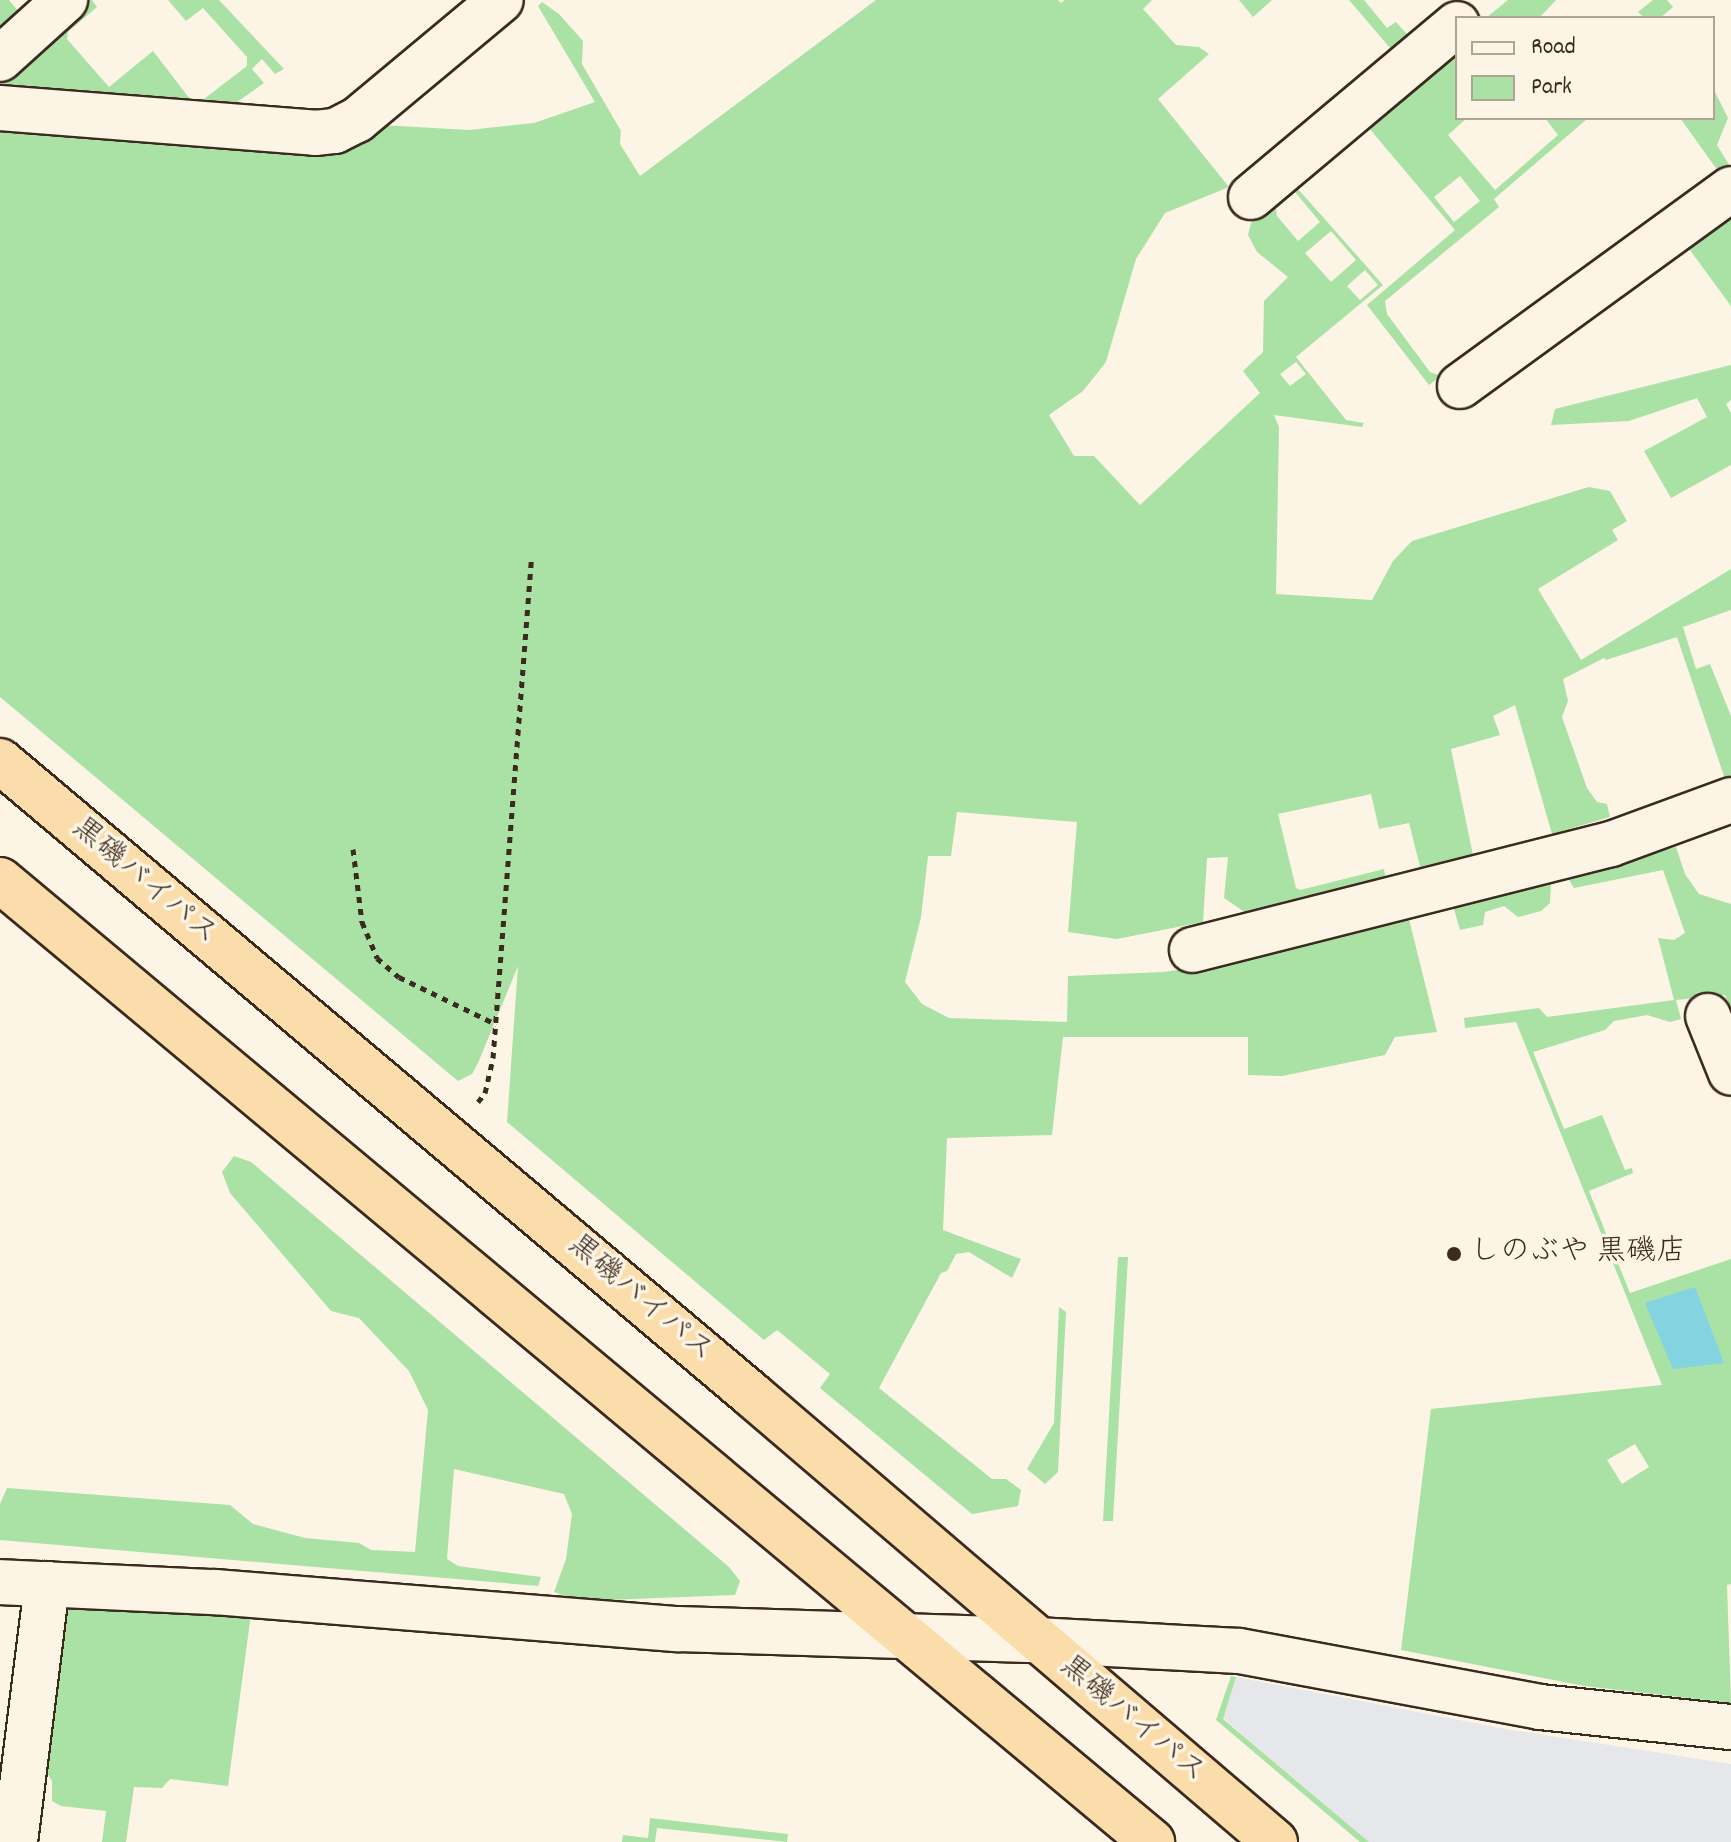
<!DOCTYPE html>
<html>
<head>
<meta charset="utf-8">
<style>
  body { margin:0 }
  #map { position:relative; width:1731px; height:1842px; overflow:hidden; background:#fcf5e5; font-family:Dekko,"Klee One",sans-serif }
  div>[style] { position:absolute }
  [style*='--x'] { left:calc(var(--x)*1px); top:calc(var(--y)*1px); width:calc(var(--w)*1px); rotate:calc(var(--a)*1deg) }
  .built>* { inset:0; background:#e6e7ea }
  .green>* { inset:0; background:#aae1a5 }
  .water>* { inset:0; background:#84d3e1 }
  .path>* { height:5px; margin-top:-2.5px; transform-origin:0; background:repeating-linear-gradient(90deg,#3b2a1e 0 6px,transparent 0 12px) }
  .roads { filter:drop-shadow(2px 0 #3b2a1e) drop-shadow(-2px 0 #3b2a1e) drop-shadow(0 2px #3b2a1e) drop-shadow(0 -2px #3b2a1e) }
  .minor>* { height:44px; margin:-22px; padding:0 22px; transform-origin:22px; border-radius:22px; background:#fcf5e5 }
  .highway>* { height:44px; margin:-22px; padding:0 22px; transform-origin:22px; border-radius:22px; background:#fbddab }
  .dots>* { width:22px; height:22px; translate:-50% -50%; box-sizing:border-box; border:4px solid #fcf5e5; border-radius:50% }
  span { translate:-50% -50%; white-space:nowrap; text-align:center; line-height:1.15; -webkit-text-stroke:7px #fcf5e5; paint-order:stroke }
  .street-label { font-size:30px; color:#3b2a1e }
  .poi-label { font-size:30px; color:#3b2a1e }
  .left { translate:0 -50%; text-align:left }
  .legend { position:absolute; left:1455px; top:16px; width:260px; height:104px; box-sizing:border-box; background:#fcf5e5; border:2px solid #afa495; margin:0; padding:10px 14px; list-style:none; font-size:24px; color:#3b2a1e }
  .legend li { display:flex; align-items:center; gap:16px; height:40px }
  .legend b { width:40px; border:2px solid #afa495 }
</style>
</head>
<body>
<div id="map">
  <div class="built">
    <div style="clip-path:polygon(1236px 1677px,1506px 1729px,1731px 1764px,1731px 1842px,1369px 1842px,1223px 1718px)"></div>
  </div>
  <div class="green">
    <div style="clip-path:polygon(0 0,9px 0,24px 18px,0 38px)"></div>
    <div style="clip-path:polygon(86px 0,92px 0,97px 7px,68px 32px,67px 39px,109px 87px,153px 51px,190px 99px,204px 99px,247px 66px,247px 57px,203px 8px,186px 21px,168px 0,219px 0,284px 69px,275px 74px,262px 59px,252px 69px,264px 83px,230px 107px,0 97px,0 78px)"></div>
    <div style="clip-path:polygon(evenodd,876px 0,1058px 0,1061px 3px,1065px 0,1152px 0,1143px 9px,1176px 45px,1199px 47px,1209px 54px,1158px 99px,1229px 187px,1165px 213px,1136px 259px,1106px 362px,1083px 391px,1049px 415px,1074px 456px,1094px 456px,1140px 505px,1260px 393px,1243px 371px,1263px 352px,1264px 301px,1288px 277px,1257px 252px,1248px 235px,1251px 223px,1273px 194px,1291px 181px,1383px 285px,1296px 357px,1346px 420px,1364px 423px,1362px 427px,1274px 415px,1279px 427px,1276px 594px,1372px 600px,1393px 561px,1412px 541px,1589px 487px,1610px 491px,1627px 521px,1612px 530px,1618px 540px,1538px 589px,1581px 660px,1731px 569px,1731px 610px,1683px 627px,1696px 669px,1710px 664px,1731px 716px,1731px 776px,1725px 779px,1677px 637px,1606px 660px,1604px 658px,1563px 679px,1568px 701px,1562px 717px,1587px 788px,1597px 802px,1607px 804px,1610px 817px,1552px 834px,1515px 705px,1493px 716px,1500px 735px,1451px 749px,1473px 855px,1420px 867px,1409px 823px,1379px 829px,1371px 794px,1278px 814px,1296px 888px,1300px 890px,1384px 869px,1386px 881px,1249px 915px,1224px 898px,1228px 857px,1207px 858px,1203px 922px,1117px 939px,1068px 932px,1077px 822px,957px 812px,951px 856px,928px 856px,921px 917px,905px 982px,922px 1004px,949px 1018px,1067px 1022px,1068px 976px,1163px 972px,1215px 965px,1409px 919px,1437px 1032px,1395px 1037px,1385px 1055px,1282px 1076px,1248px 1075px,1248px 1037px,1063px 1037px,1052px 1135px,947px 1138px,943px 1230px,1021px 1259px,1012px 1278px,969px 1252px,956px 1254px,947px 1271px,941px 1273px,879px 1388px,992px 1479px,1006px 1479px,1021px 1490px,1018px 1506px,972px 1514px,820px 1388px,830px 1374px,777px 1330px,764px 1340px,507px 1122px,518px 966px,478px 1063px,472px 1074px,458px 1081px,0 697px,0 132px,332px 151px,352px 148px,381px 125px,469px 130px,534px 123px,595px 102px,538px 6px,542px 2px,559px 14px,583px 41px,582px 64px,621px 131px,620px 144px,640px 176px,876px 0,1295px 192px,1320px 222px,1298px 241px,1277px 216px,1276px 209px,1295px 192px,876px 0,1331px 231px,1356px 260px,1331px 282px,1305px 253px,1331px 231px,876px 0,1365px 270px,1378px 285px,1360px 300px,1347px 286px,1365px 270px,876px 0,1296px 362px,1306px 374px,1290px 386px,1280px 374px,1296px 362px)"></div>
    <div style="clip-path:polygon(1239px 0,1272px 0,1253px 17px)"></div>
    <div style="clip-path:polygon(1349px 0,1364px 0,1387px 28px,1396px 22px,1414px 42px,1397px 56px)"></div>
    <div style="clip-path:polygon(1508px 0,1556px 0,1539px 18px,1486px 18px)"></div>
    <div style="clip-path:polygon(1653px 0,1667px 0,1673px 7px,1660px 18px,1644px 18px,1638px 12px)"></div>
    <div style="clip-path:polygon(evenodd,1457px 43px,1457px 118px,1467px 118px,1448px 135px,1495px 190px,1558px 135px,1545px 118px,1587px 119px,1494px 199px,1499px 207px,1385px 301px,1387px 314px,1430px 372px,1441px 376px,1429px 385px,1367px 305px,1455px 230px,1363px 121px,1457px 43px,1460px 176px,1480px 201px,1454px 222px,1434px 197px,1460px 176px)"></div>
    <div style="clip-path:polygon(1713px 88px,1728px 118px,1717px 145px,1731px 168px,1721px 175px,1680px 118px,1713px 118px)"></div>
    <div style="clip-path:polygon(1731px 208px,1731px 306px,1684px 242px)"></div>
    <div style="clip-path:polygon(1731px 365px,1731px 400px,1726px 404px,1731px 413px,1731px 465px,1671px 498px,1644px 451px,1707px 417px,1697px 398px,1629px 421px,1551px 425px,1555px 409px)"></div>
    <div style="clip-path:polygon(evenodd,1676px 847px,1685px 874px,1699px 894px,1731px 904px,1731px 1008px,1725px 995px,1676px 1000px,1681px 1019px,1670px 1022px,1647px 1015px,1614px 1021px,1605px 1030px,1533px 1052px,1564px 1129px,1602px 1115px,1625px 1170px,1632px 1168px,1633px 1173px,1589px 1191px,1630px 1293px,1731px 1259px,1731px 1584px,1727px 1585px,1731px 1703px,1584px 1686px,1401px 1650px,1431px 1409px,1662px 1385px,1516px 1022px,1465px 1028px,1464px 1018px,1539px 1008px,1547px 1017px,1674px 1000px,1658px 938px,1674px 940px,1685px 933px,1663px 870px,1574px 888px,1568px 878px,1676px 847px,1635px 1444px,1649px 1467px,1622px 1484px,1607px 1460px,1635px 1444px)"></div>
    <div style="clip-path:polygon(1551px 884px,1550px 903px,1541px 911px,1518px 917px,1504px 906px,1485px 912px,1483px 925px,1460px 930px,1453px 906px)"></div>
    <div style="clip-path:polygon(234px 1156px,251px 1162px,729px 1567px,740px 1581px,735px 1595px,581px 1601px,554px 1592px,566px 1559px,572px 1514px,564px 1494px,454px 1469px,447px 1559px,458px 1566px,541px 1577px,538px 1586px,0 1540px,0 1504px,7px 1488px,230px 1505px,253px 1524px,305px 1538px,359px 1543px,371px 1550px,415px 1552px,428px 1410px,409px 1371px,359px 1318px,331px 1311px,230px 1193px,222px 1172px)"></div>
    <div style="clip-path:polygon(1118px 1257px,1128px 1257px,1113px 1521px,1103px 1521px)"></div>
    <div style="clip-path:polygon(1059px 1307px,1066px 1312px,1058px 1472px,1045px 1484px,1027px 1469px,1054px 1423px)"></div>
    <div style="clip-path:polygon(59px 1606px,251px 1614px,228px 1786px,170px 1779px,162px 1788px,134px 1787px,126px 1842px,102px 1842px,106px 1811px,61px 1806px,52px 1801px,52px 1781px,42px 1764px)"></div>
    <div style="clip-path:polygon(1231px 1676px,1236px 1677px,1223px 1719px,1369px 1842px,1360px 1842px,1216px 1720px)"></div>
    <div style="clip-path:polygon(650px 1818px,788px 1834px,787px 1842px,657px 1828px,655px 1842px,622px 1842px,623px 1835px,648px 1838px)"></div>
  </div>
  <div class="water">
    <div style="clip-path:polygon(1695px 1287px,1724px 1363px,1673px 1369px,1645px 1303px)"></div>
  </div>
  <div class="path">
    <div style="--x:353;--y:849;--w:74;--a:83"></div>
    <div style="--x:362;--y:922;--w:39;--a:67"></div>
    <div style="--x:377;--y:958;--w:29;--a:41"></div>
    <div style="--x:399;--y:977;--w:108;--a:25.9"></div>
    <div style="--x:478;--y:1102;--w:11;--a:-52"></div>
    <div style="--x:485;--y:1093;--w:36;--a:-77"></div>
    <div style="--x:493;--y:1058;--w:499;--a:-85.6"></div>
  </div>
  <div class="roads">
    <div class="minor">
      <div style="--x:0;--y:59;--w:88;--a:-42.2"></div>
      <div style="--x:0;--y:108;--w:316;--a:4.5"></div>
      <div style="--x:315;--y:133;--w:20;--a:-6"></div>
      <div style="--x:335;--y:131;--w:25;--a:-27"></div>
      <div style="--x:357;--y:120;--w:187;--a:-39.8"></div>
      <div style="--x:1251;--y:197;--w:269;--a:-40"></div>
      <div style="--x:1460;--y:386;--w:335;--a:-36"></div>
      <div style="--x:1192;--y:950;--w:432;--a:-14.2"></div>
      <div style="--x:1611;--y:844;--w:128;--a:-20.1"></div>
      <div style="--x:1708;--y:1016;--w:61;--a:68"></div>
      <div style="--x:0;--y:1582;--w:215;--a:2.7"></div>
      <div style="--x:215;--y:1592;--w:464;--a:4.6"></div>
      <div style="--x:678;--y:1629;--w:358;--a:1.8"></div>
      <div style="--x:1036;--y:1640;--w:203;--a:3.1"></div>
      <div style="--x:1239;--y:1651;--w:306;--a:10.5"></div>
      <div style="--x:1540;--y:1707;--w:192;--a:6"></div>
      <div style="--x:15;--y:1842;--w:260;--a:-82.9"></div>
    </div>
    <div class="highway">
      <div style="--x:0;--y:761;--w:984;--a:40.13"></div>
      <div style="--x:752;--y:1395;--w:688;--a:40.52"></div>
      <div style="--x:0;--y:880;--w:1501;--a:39.86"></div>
    </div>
  </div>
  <div class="dots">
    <div style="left:1454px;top:1254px;background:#3b2a1e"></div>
  </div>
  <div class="street-label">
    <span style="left:143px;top:883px;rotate:40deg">黒磯バイパス</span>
    <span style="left:639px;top:1300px;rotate:40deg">黒磯バイパス</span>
    <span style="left:1131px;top:1721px;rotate:40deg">黒磯バイパス</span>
  </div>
  <div class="poi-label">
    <span class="left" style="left:1470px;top:1254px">しのぶや 黒磯店</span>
  </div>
  <ul class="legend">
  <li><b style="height:10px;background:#fcf5e5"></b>Road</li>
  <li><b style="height:22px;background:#aae1a5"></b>Park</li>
  </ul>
</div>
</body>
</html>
